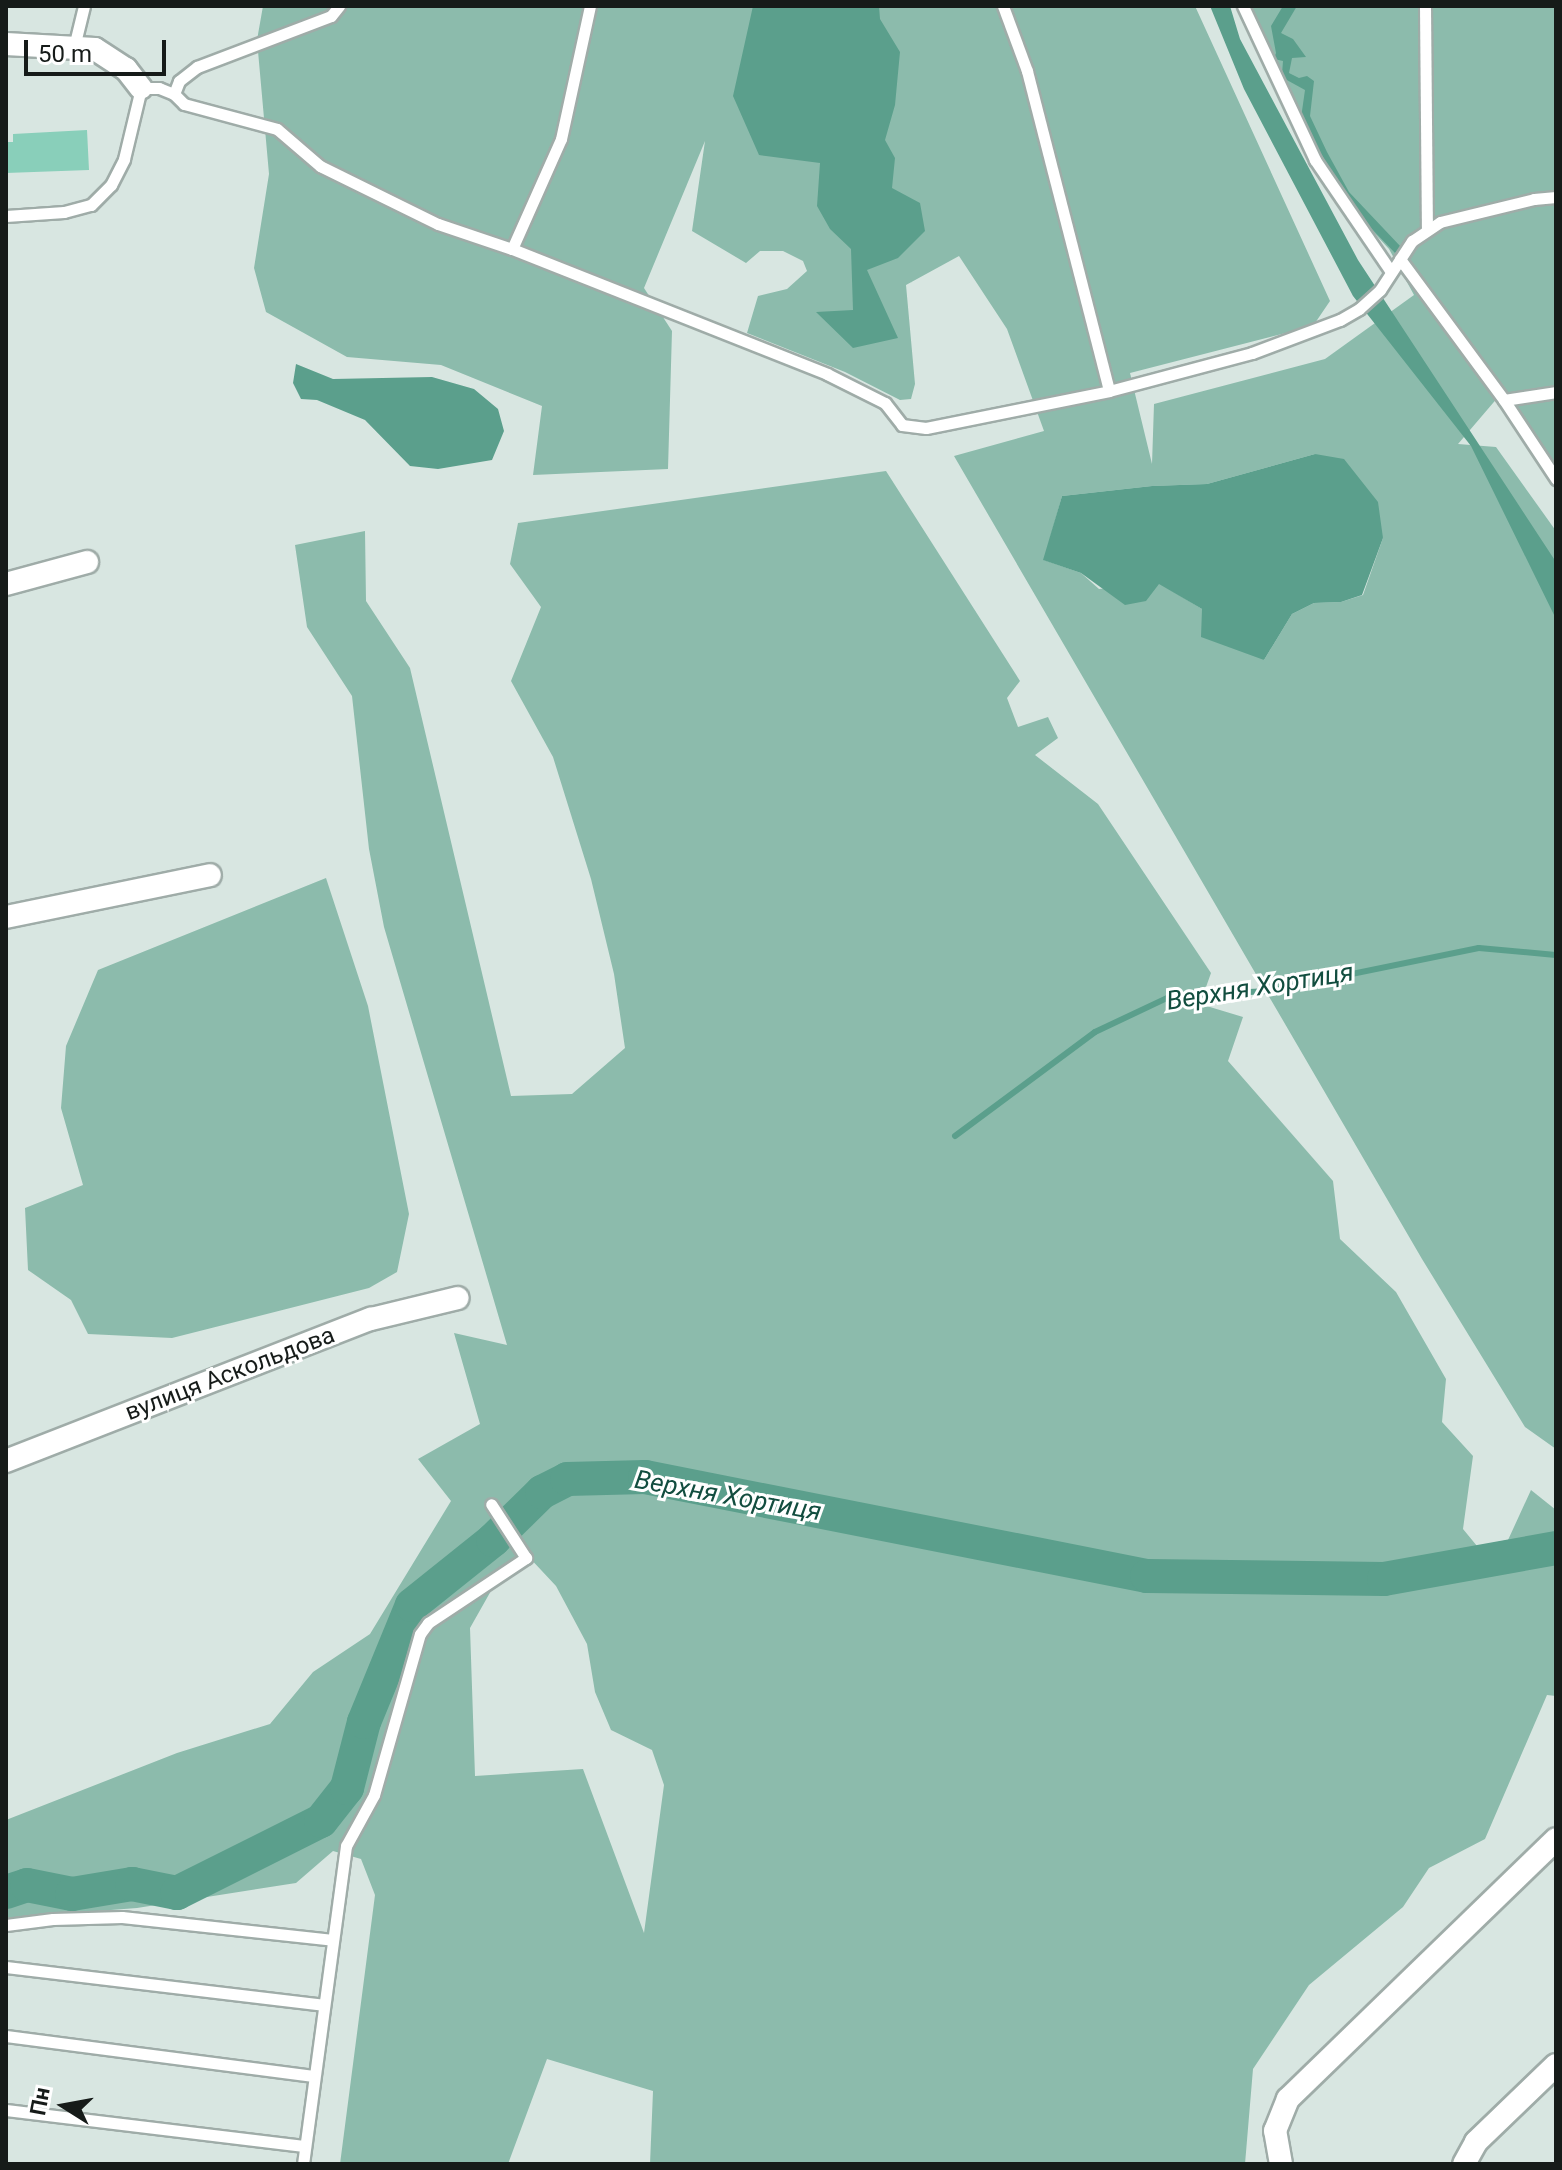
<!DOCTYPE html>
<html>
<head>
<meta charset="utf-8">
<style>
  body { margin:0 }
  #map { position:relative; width:1562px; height:2170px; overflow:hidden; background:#d8e6e1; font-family:Roboto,sans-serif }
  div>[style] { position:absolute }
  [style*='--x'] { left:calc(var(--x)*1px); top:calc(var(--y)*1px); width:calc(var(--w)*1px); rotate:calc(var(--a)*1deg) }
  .green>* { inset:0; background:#8cbbac }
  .water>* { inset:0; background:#5b9f8c }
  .stream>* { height:6px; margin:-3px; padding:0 3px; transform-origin:3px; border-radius:3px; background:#5b9f8c }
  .river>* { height:34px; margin:-17px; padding:0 17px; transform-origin:17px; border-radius:17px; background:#5b9f8c }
  .building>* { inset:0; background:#89cfba }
  .roads { filter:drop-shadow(2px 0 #9faca8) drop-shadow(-2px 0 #9faca8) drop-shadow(0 2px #9faca8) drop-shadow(0 -2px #9faca8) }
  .service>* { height:11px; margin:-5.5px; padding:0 5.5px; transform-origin:5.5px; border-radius:5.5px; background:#fff }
  .minor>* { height:22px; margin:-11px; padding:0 11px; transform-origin:11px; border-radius:11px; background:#fff }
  span { translate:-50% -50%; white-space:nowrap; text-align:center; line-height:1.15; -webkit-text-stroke:6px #fff; paint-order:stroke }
  .street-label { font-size:24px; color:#161b19 }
  .water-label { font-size:26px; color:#124d3f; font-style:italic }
  .frame { position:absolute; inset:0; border:8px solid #161b19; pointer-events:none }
  .north { position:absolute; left:24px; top:2066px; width:80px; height:80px; -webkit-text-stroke:6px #fff; paint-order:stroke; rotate:281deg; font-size:22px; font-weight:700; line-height:32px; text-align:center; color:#161b19 }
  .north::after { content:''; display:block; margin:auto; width:28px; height:36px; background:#161b19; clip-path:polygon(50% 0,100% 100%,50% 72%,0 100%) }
  .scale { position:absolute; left:24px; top:40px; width:142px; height:36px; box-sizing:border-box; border:4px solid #161b19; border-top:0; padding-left:10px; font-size:24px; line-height:28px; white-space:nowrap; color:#161b19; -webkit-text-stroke:6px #fff; paint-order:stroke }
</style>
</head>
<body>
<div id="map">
  <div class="green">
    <div style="clip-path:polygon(evenodd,263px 6px,1195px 6px,1330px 301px,1313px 326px,1130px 373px,1152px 464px,1154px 404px,1325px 359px,1414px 295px,1389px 249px,1339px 195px,1309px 140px,1250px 6px,1556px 6px,1556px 475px,1499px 396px,1458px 444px,1496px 447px,1556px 531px,1556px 1449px,1525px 1427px,1422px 1259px,954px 456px,1044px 431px,1007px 329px,959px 256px,906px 285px,915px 384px,911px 399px,900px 400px,845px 372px,747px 333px,758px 296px,787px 289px,807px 271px,803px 261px,783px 251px,760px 251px,746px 263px,692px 231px,705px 141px,644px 288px,672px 331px,668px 469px,533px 475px,542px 406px,441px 365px,347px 357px,266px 312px,254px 268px,269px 174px,257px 40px,263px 6px,1315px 454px,1383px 538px,1363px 595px,1341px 602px,1314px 603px,1292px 614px,1264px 660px,1202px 609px,1159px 583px,1099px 589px,1081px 573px,1044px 560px,1062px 496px,1152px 486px,1207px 484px,1315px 454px)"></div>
    <div style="clip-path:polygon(evenodd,886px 471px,1020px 681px,1007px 698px,1018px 727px,1048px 717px,1058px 738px,1035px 755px,1098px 804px,1211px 973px,1200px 1004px,1243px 1017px,1228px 1061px,1333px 1181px,1340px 1239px,1396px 1292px,1446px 1379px,1442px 1422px,1473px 1456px,1463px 1529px,1477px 1546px,1508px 1540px,1531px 1490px,1556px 1510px,1556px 1696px,1547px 1695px,1485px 1839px,1429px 1868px,1403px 1907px,1309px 1985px,1253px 2069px,1245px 2164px,650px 2164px,653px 2091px,547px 2059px,508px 2164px,340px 2164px,375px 1895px,361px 1859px,333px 1851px,296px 1883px,137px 1908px,6px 1918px,6px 1820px,177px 1753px,270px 1724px,313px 1672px,370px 1634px,451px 1501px,418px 1459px,480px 1424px,454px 1333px,507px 1345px,384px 927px,369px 849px,352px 696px,307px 627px,295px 545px,365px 531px,366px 601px,410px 668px,511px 1096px,572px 1094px,625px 1048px,614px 974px,591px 879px,553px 757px,511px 681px,541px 607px,510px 564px,518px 523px,886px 471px,527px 1555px,556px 1586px,587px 1644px,595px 1692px,611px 1730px,652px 1750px,664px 1785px,644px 1933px,583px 1769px,475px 1776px,470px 1628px,496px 1582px,527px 1555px)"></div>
    <div style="clip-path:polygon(326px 878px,368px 1006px,409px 1214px,397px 1272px,369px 1288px,172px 1338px,88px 1334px,71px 1300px,28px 1270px,25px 1208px,83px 1185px,61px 1108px,66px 1046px,98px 970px)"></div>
  </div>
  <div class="water">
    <div style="clip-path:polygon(753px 6px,879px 6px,880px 19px,900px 52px,895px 105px,885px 140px,895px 158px,892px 188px,920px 203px,925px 231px,898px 258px,867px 270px,898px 338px,853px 348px,816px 312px,853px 310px,851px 249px,830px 229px,817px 206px,820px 163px,759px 155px,733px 96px)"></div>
    <div style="clip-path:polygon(1210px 6px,1230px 6px,1240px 39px,1358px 260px,1556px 562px,1556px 619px,1471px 446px,1353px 296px,1244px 89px)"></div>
    <div style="clip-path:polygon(1283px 6px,1297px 6px,1281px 33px,1293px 39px,1306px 57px,1292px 58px,1289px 73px,1299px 78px,1307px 76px,1314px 81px,1310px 116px,1327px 152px,1349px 192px,1401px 247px,1395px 253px,1339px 195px,1300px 125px,1305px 90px,1285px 79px,1282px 74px,1283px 61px,1274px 59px,1276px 53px,1271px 26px)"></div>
    <div style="clip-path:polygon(296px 364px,333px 379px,432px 377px,474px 389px,498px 409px,504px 431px,492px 460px,438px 469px,410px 466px,365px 420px,317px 400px,301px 399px,293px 383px)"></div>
    <div style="clip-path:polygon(1315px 454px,1344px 459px,1378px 502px,1383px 538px,1362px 595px,1341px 602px,1314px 603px,1292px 614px,1264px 660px,1201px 637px,1202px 609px,1159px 584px,1146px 601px,1125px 605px,1081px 573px,1043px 560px,1062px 496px,1152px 486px,1207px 484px)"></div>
  </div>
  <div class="stream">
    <div style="--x:955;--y:1136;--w:174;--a:-36.6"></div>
    <div style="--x:1095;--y:1032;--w:84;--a:-25.3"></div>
    <div style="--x:1171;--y:996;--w:98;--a:-2.9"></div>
    <div style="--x:1269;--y:991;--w:214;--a:-11.6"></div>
    <div style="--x:1479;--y:948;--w:77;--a:5.2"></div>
  </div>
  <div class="river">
    <div style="--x:6;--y:1892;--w:22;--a:-18"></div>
    <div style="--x:27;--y:1885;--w:46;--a:11.3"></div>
    <div style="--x:72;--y:1894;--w:61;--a:-9.5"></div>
    <div style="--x:132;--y:1884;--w:46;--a:11.3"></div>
    <div style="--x:177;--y:1893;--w:161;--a:-26.6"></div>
    <div style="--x:321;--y:1821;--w:42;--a:-51.8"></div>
    <div style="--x:347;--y:1788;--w:68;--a:-75.6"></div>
    <div style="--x:364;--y:1722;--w:126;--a:-67.7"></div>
    <div style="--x:412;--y:1605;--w:104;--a:-38.7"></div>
    <div style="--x:493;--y:1540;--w:69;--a:-44.4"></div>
    <div style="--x:542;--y:1492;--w:28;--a:-27"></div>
    <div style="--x:567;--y:1479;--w:78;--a:-1.5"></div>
    <div style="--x:645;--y:1477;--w:512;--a:11.16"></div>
    <div style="--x:1147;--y:1576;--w:237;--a:0.7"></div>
    <div style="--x:1384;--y:1579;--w:175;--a:-10.2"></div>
  </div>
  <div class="building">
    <div style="clip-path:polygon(87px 130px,89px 170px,6px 173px,6px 142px,13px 142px,13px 134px)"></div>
  </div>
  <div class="roads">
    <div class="service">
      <div style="--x:1003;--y:6;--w:69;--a:69.7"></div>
      <div style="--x:1027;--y:71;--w:330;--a:75.6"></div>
      <div style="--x:1243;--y:6;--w:170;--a:64.9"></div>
      <div style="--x:1315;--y:160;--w:135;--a:55.8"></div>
      <div style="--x:1425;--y:6;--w:224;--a:89.5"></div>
      <div style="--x:74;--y:47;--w:42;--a:-76.3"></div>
      <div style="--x:174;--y:94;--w:14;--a:-69"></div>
      <div style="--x:179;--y:81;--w:23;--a:-38"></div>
      <div style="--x:197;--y:67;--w:143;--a:-20.8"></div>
      <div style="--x:331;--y:16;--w:13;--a:-51"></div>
      <div style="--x:6;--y:216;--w:58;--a:-3.9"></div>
      <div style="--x:64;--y:212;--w:28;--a:-15"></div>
      <div style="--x:91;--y:205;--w:28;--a:-45"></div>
      <div style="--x:111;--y:185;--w:29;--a:-63"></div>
      <div style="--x:124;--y:159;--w:73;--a:-76.5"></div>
      <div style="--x:141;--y:88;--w:18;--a:0"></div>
      <div style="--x:159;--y:88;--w:16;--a:22"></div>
      <div style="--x:174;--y:94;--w:14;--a:45"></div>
      <div style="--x:184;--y:104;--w:96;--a:15"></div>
      <div style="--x:277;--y:129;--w:57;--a:40.7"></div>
      <div style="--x:320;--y:166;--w:131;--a:26.2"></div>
      <div style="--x:438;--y:224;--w:78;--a:18.7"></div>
      <div style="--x:512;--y:249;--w:339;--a:21.6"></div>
      <div style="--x:827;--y:374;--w:65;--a:26.6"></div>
      <div style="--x:885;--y:403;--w:28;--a:52"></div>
      <div style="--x:902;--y:425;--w:24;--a:7"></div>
      <div style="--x:926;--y:428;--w:187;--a:-11.4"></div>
      <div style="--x:1109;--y:391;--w:148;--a:-14.9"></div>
      <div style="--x:1252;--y:353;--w:94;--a:-20.6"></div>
      <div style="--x:1340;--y:320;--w:22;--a:-30"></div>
      <div style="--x:1359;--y:309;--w:28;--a:-42"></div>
      <div style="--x:1380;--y:290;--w:59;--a:-56.9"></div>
      <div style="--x:1412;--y:241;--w:34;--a:-34"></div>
      <div style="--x:1440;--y:222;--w:97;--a:-13.7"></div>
      <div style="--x:1534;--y:199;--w:22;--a:-5"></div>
      <div style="--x:512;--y:249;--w:120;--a:-66"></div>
      <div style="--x:561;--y:139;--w:136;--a:-77.7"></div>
      <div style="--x:1400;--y:259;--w:175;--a:53.6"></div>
      <div style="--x:1504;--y:400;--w:95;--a:56.6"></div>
      <div style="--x:1504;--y:400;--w:53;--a:-8.7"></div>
      <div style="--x:6;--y:1925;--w:47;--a:-7.3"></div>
      <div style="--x:53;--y:1919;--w:69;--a:-1.7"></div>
      <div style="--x:122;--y:1917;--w:212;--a:6.2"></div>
      <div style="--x:6;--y:1967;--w:319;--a:6.8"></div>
      <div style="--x:6;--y:2036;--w:310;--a:7.4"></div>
      <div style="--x:6;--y:2110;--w:300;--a:6.9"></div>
      <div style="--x:303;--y:2164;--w:321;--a:-82.3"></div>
      <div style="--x:346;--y:1846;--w:58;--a:-61.2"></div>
      <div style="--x:374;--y:1795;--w:167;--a:-74.1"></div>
      <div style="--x:420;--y:1634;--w:14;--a:-54"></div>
      <div style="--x:428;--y:1623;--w:118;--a:-33.6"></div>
      <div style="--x:526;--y:1558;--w:64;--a:-122.9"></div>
    </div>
    <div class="minor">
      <div style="--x:6;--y:44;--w:89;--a:3.2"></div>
      <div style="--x:95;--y:49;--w:37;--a:33"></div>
      <div style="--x:126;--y:69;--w:24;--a:52"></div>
      <div style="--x:6;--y:584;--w:84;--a:-15.2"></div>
      <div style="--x:6;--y:917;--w:208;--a:-11.6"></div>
      <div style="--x:6;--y:1461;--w:392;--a:-21.3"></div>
      <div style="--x:371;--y:1319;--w:89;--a:-13.6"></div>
      <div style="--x:1281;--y:2164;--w:34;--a:-100"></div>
      <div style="--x:1275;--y:2131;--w:35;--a:-68"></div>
      <div style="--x:1288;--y:2099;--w:373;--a:-44.1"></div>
      <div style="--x:1464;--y:2164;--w:25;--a:-61"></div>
      <div style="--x:1476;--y:2142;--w:111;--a:-43.9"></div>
    </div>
  </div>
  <div class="street-label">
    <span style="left:230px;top:1374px;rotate:-21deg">вулиця Аскольдова</span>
  </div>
  <div class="water-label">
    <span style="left:1260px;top:987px;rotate:-9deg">Верхня Хортиця</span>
    <span style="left:728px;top:1496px;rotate:10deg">Верхня Хортиця</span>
  </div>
  <div class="frame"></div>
  <div class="north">Пн</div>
  <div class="scale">50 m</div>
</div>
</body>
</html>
